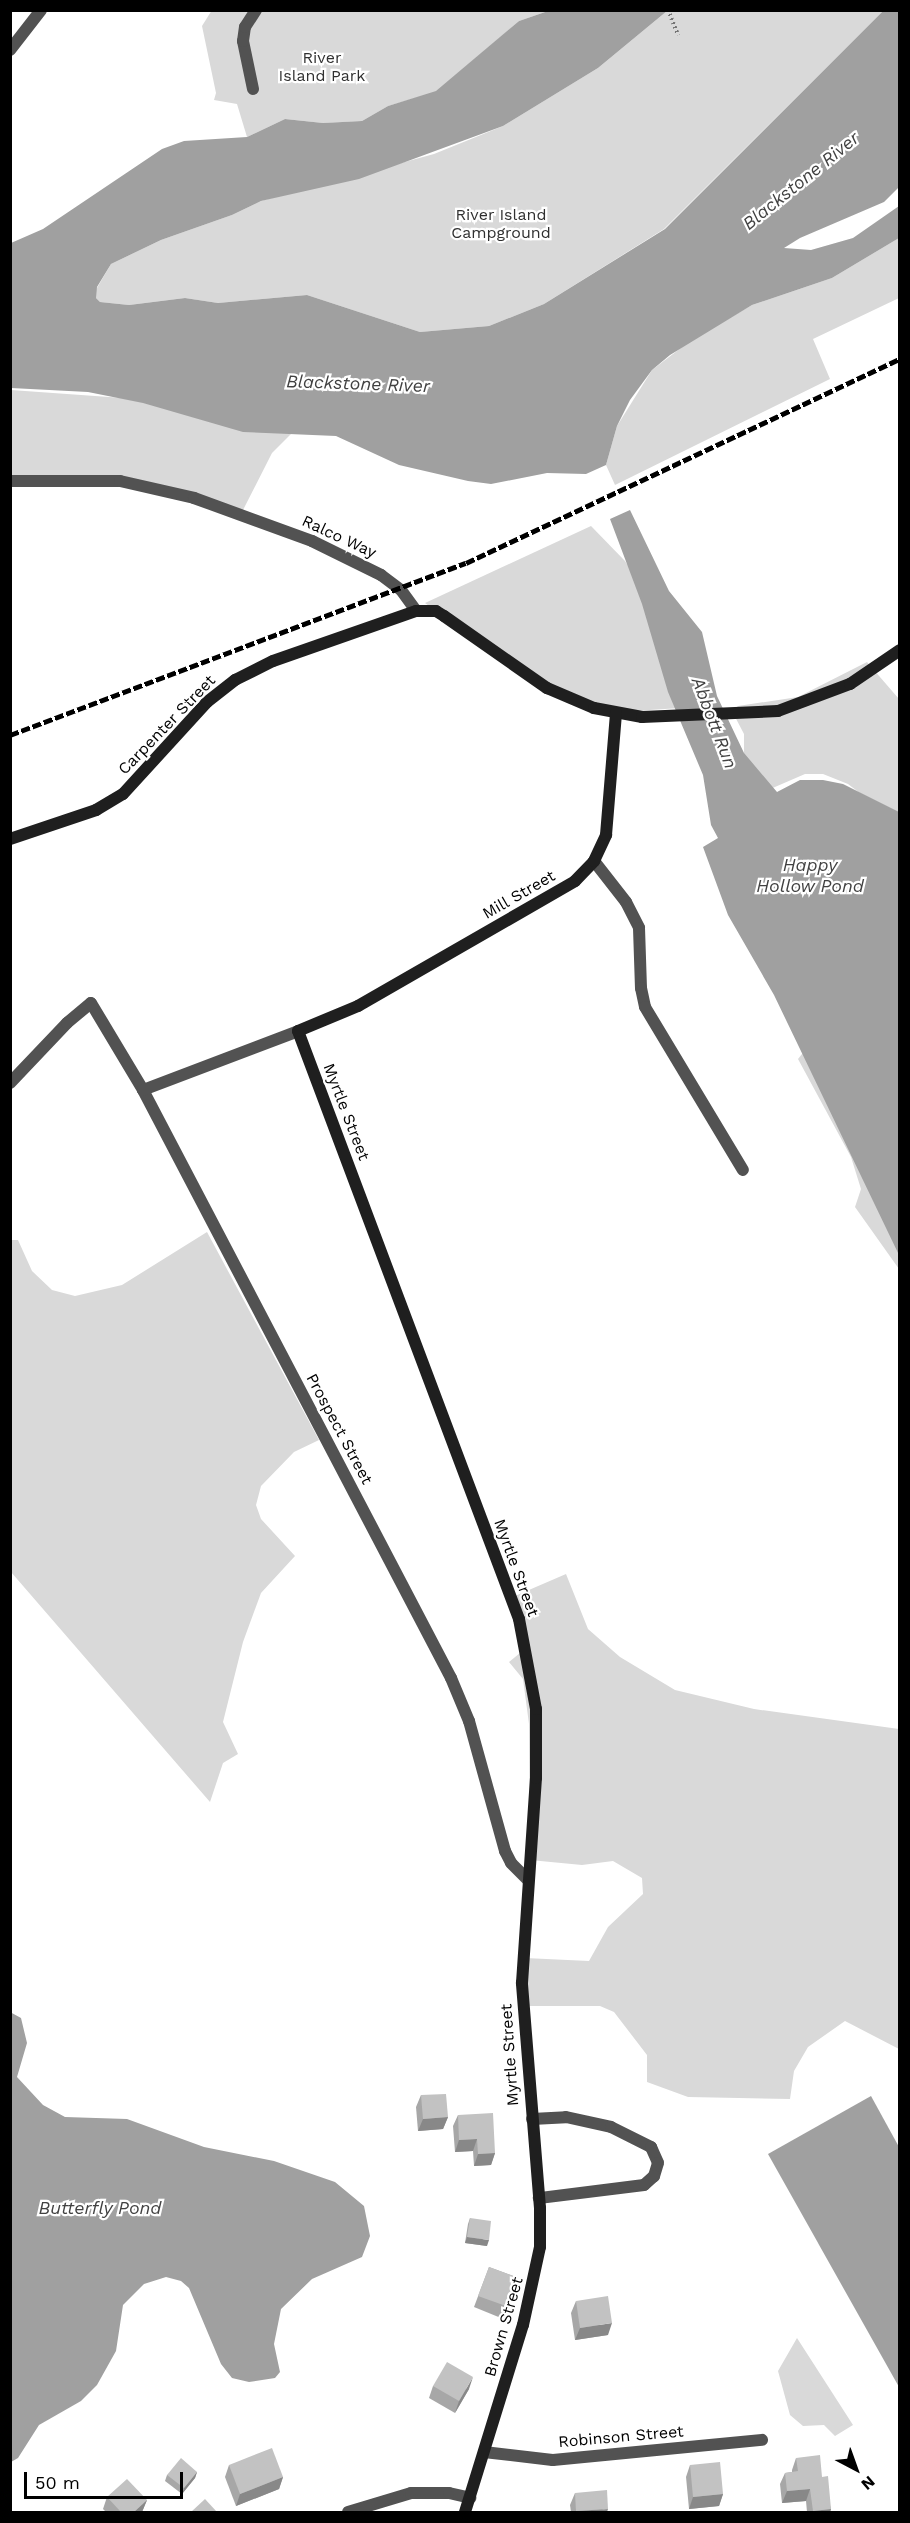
<!DOCTYPE html>
<html>
<head>
<meta charset="utf-8">
<style>
  body { margin:0 }
  #map { position:relative; width:910px; height:2523px; overflow:hidden; background:#fff; font-family:"Work Sans",sans-serif }
  div>[style] { position:absolute }
  [style*='--x'] { left:calc(var(--x)*1px); top:calc(var(--y)*1px); width:calc(var(--w)*1px); rotate:calc(var(--a)*1deg) }
  .green>* { inset:0; background:#d9d9d9 }
  .water>* { inset:0; background:#a0a0a0 }
  .path>* { height:4px; margin-top:-2px; transform-origin:0; background:repeating-linear-gradient(90deg,#747474 0 1.5px,transparent 0 4.5px) }
  .lane>* { height:12px; margin:-6px; padding:0 6px; transform-origin:6px; border-radius:6px; background:#525252 }
  .street>* { height:12px; margin:-6px; padding:0 6px; transform-origin:6px; border-radius:6px; background:#525252 }
  .secondary>* { height:12px; margin:-6px; padding:0 6px; transform-origin:6px; border-radius:6px; background:#1f1f1f }
  .rail>* { height:4.5px; margin-top:-2.25px; transform-origin:0; background:repeating-linear-gradient(90deg,#000 0 9px,transparent 0 12px) }
  .wall>* { inset:0; background:#a7a7a7 }
  .shaded-wall>* { inset:0; background:#888 }
  .building>* { inset:0; background:#c2c2c2 }
  span { translate:-50% -50%; white-space:nowrap; text-align:center; line-height:1.15; -webkit-text-stroke:4.5px #fff; paint-order:stroke }
  .park-label { font-size:16px; color:#303030 }
  .street-label { font-size:16px; color:#000 }
  .water-label { font-size:18px; color:#414141; font-style:italic }
  .frame { position:absolute; inset:0; border:12px solid #000; pointer-events:none }
  .north { position:absolute; left:826px; top:2439px; width:60px; height:60px; -webkit-text-stroke:4px #fff; paint-order:stroke; rotate:139deg; font-size:16px; font-weight:700; line-height:24px; text-align:center; color:#000 }
  .north::after { content:''; display:block; margin:auto; width:21px; height:27px; background:#000; clip-path:polygon(50% 0,100% 100%,50% 72%,0 100%) }
  .scale { position:absolute; left:24px; top:2472px; width:159px; height:27px; box-sizing:border-box; border:3px solid #000; border-top:0; padding-left:8px; font-size:18px; line-height:21px; white-space:nowrap; color:#000; -webkit-text-stroke:4px #fff; paint-order:stroke }
</style>
</head>
<body>
<div id="map">
  <div class="green">
    <div style="clip-path:polygon(212px 10px,548px 11px,519px 21px,436px 92px,388px 106px,362px 121px,323px 123px,285px 119px,247px 137px,237px 104px,214px 100px,216px 93px,202px 26px)"></div>
    <div style="clip-path:polygon(667px 11px,883px 11px,664px 229px,544px 304px,489px 326px,420px 332px,307px 295px,218px 303px,185px 298px,129px 305px,100px 302px,96px 298px,94px 293px,111px 264px,161px 240px,232px 215px,261px 201px,434px 154px,503px 126px,598px 68px)"></div>
    <div style="clip-path:polygon(899px 238px,899px 298px,813px 339px,830px 379px,615px 485px,606px 465px,617px 426px,652px 370px,690px 341px,752px 305px,832px 278px)"></div>
    <div style="clip-path:polygon(11px 390px,123px 398px,301px 424px,272px 453px,242px 512px,120px 477px,11px 478px)"></div>
    <div style="clip-path:polygon(591px 526px,625px 561px,643px 589px,680px 708px,619px 712px,535px 684px,425px 603px)"></div>
    <div style="clip-path:polygon(867px 662px,899px 699px,899px 823px,848px 784px,823px 774px,805px 774px,768px 790px,744px 759px,744px 734px,732px 711px,738px 706px,798px 697px)"></div>
    <div style="clip-path:polygon(806px 1049px,899px 1195px,899px 1269px,855px 1207px,861px 1189px,851px 1157px,798px 1059px)"></div>
    <div style="clip-path:polygon(207px 1232px,319px 1440px,294px 1452px,261px 1486px,256px 1505px,261px 1519px,295px 1556px,261px 1593px,243px 1642px,223px 1722px,238px 1754px,223px 1763px,210px 1802px,11px 1572px,10px 1240px,18px 1240px,32px 1271px,52px 1290px,75px 1296px,122px 1285px)"></div>
    <div style="clip-path:polygon(566px 1574px,588px 1629px,620px 1657px,675px 1690px,754px 1709px,899px 1729px,899px 2049px,845px 2021px,808px 2047px,794px 2071px,790px 2099px,688px 2097px,647px 2082px,647px 2055px,614px 2012px,600px 2006px,523px 2006px,525px 1958px,589px 1961px,608px 1927px,643px 1894px,642px 1878px,613px 1861px,582px 1865px,530px 1860px,529px 1724px,523px 1679px,509px 1662px,520px 1653px,521px 1647px,508px 1599px)"></div>
    <div style="clip-path:polygon(797px 2338px,853px 2425px,835px 2436px,824px 2425px,803px 2426px,790px 2415px,778px 2371px)"></div>
  </div>
  <div class="water">
    <div style="clip-path:polygon(548px 11px,667px 11px,598px 68px,503px 126px,359px 179px,261px 201px,232px 215px,161px 240px,111px 264px,97px 287px,96px 298px,100px 302px,129px 305px,185px 298px,218px 303px,307px 295px,420px 332px,489px 326px,544px 304px,665px 229px,883px 11px,899px 11px,899px 187px,884px 202px,800px 238px,784px 248px,811px 250px,853px 238px,899px 206px,899px 238px,832px 278px,752px 305px,670px 355px,652px 370px,630px 400px,617px 426px,606px 465px,586px 474px,547px 473px,491px 484px,468px 481px,399px 465px,336px 436px,243px 432px,143px 403px,88px 392px,11px 388px,11px 243px,43px 229px,162px 149px,184px 141px,247px 137px,285px 119px,323px 123px,362px 121px,388px 106px,436px 91px,519px 21px)"></div>
    <div style="clip-path:polygon(630px 510px,669px 591px,702px 632px,717px 696px,744px 753px,777px 792px,800px 780px,823px 780px,843px 784px,899px 812px,899px 1255px,774px 995px,728px 915px,703px 847px,718px 838px,711px 825px,703px 775px,668px 692px,642px 604px,610px 519px)"></div>
    <div style="clip-path:polygon(10px 2012px,21px 2018px,27px 2043px,17px 2077px,43px 2105px,65px 2117px,127px 2119px,204px 2147px,274px 2161px,335px 2182px,364px 2206px,370px 2236px,362px 2257px,312px 2279px,281px 2309px,274px 2344px,280px 2372px,275px 2378px,249px 2382px,232px 2378px,221px 2364px,189px 2288px,181px 2281px,166px 2277px,144px 2284px,123px 2305px,116px 2351px,97px 2385px,81px 2401px,39px 2425px,18px 2458px,11px 2462px)"></div>
    <div style="clip-path:polygon(871px 2096px,899px 2147px,899px 2387px,768px 2154px)"></div>
  </div>
  <div class="path">
    <div style="--x:668;--y:10;--w:27;--a:68"></div>
  </div>
  <div class="lane">
    <div style="--x:253;--y:89;--w:49;--a:-101.8"></div>
    <div style="--x:243;--y:41;--w:14;--a:-82"></div>
    <div style="--x:245;--y:27;--w:20;--a:-57"></div>
    <div style="--x:594;--y:861;--w:52;--a:52"></div>
    <div style="--x:626;--y:902;--w:29;--a:63"></div>
    <div style="--x:639;--y:928;--w:60;--a:88.1"></div>
    <div style="--x:641;--y:988;--w:19;--a:78"></div>
    <div style="--x:645;--y:1007;--w:190;--a:59"></div>
    <div style="--x:532;--y:2119;--w:34;--a:-3"></div>
    <div style="--x:566;--y:2117;--w:46;--a:12.5"></div>
    <div style="--x:611;--y:2127;--w:45;--a:26.6"></div>
    <div style="--x:651;--y:2147;--w:17;--a:66"></div>
    <div style="--x:658;--y:2163;--w:14;--a:107"></div>
    <div style="--x:654;--y:2176;--w:13;--a:138"></div>
    <div style="--x:644;--y:2185;--w:106;--a:172.9"></div>
  </div>
  <div class="street">
    <div style="--x:10;--y:50;--w:51;--a:-52.2"></div>
    <div style="--x:10;--y:481;--w:110;--a:0"></div>
    <div style="--x:120;--y:481;--w:76;--a:12.9"></div>
    <div style="--x:194;--y:498;--w:126;--a:20"></div>
    <div style="--x:312;--y:541;--w:77;--a:26.2"></div>
    <div style="--x:381;--y:575;--w:25;--a:37"></div>
    <div style="--x:401;--y:590;--w:26;--a:54"></div>
    <div style="--x:10;--y:1083;--w:83;--a:-46.5"></div>
    <div style="--x:67;--y:1023;--w:31;--a:-40"></div>
    <div style="--x:91;--y:1003;--w:101;--a:59.1"></div>
    <div style="--x:143;--y:1090;--w:664;--a:62.35"></div>
    <div style="--x:451;--y:1678;--w:47;--a:67.3"></div>
    <div style="--x:469;--y:1721;--w:135;--a:74.5"></div>
    <div style="--x:505;--y:1851;--w:13;--a:63"></div>
    <div style="--x:511;--y:1863;--w:24;--a:45"></div>
    <div style="--x:143;--y:1090;--w:166;--a:-20.8"></div>
    <div style="--x:484;--y:2452;--w:69;--a:6.6"></div>
    <div style="--x:553;--y:2460;--w:210;--a:-5.5"></div>
    <div style="--x:348;--y:2512;--w:66;--a:-16.8"></div>
    <div style="--x:411;--y:2493;--w:38;--a:0"></div>
    <div style="--x:449;--y:2493;--w:22;--a:13"></div>
  </div>
  <div class="secondary">
    <div style="--x:10;--y:839;--w:91;--a:-18.6"></div>
    <div style="--x:96;--y:810;--w:31;--a:-31"></div>
    <div style="--x:123;--y:794;--w:125;--a:-47.6"></div>
    <div style="--x:207;--y:702;--w:36;--a:-38"></div>
    <div style="--x:235;--y:680;--w:42;--a:-26.6"></div>
    <div style="--x:273;--y:661;--w:151;--a:-19.3"></div>
    <div style="--x:416;--y:611;--w:20;--a:0"></div>
    <div style="--x:436;--y:611;--w:9;--a:32"></div>
    <div style="--x:444;--y:616;--w:126;--a:35"></div>
    <div style="--x:547;--y:688;--w:51;--a:23.1"></div>
    <div style="--x:594;--y:708;--w:49;--a:10.6"></div>
    <div style="--x:642;--y:717;--w:136;--a:-2.5"></div>
    <div style="--x:778;--y:711;--w:77;--a:-20.6"></div>
    <div style="--x:850;--y:684;--w:60;--a:-34.2"></div>
    <div style="--x:465;--y:2512;--w:196;--a:-72.8"></div>
    <div style="--x:523;--y:2325;--w:80;--a:-77.7"></div>
    <div style="--x:540;--y:2247;--w:39;--a:-90"></div>
    <div style="--x:540;--y:2208;--w:226;--a:-94.6"></div>
    <div style="--x:522;--y:1983;--w:205;--a:-86.1"></div>
    <div style="--x:536;--y:1778;--w:69;--a:-90"></div>
    <div style="--x:536;--y:1709;--w:92;--a:-100.7"></div>
    <div style="--x:519;--y:1619;--w:628;--a:-110.6"></div>
    <div style="--x:298;--y:1031;--w:65;--a:-22.6"></div>
    <div style="--x:358;--y:1006;--w:250;--a:-29.9"></div>
    <div style="--x:575;--y:881;--w:28;--a:-46"></div>
    <div style="--x:594;--y:861;--w:29;--a:-65"></div>
    <div style="--x:606;--y:835;--w:122;--a:-85.3"></div>
  </div>
  <div class="rail">
    <div style="--x:10;--y:735;--w:487;--a:-20.7"></div>
    <div style="--x:466;--y:563;--w:480;--a:-25.2"></div>
  </div>
  <div class="wall">
    <div style="clip-path:polygon(421px 2095px,448px 2117px,443px 2129px,418px 2131px,416px 2107px)"></div>
    <div style="clip-path:polygon(458px 2115px,495px 2153px,491px 2165px,474px 2166px,473px 2151px,455px 2152px,453px 2126px)"></div>
    <div style="clip-path:polygon(470px 2218px,487px 2246px,465px 2243px,468px 2224px)"></div>
    <div style="clip-path:polygon(489px 2267px,516px 2277px,501px 2318px,474px 2307px)"></div>
    <div style="clip-path:polygon(576px 2301px,608px 2335px,575px 2340px,571px 2313px)"></div>
    <div style="clip-path:polygon(433px 2386px,469px 2389px,455px 2413px,429px 2398px)"></div>
    <div style="clip-path:polygon(796px 2458px,822px 2477px,831px 2509px,830px 2512px,807px 2512px,806px 2501px,782px 2503px,780px 2484px,785px 2473px,792px 2472px,792px 2470px)"></div>
    <div style="clip-path:polygon(229px 2465px,283px 2477px,279px 2489px,236px 2506px,225px 2477px)"></div>
    <div style="clip-path:polygon(690px 2465px,723px 2494px,719px 2506px,689px 2509px,686px 2477px)"></div>
    <div style="clip-path:polygon(197px 2472px,195px 2478px,182px 2494px,165px 2481px,167px 2475px)"></div>
    <div style="clip-path:polygon(575px 2493px,607px 2512px,571px 2512px,570px 2505px)"></div>
    <div style="clip-path:polygon(107px 2497px,147px 2500px,142px 2512px,106px 2512px,103px 2509px)"></div>
  </div>
  <div class="shaded-wall">
    <div style="clip-path:polygon(448px 2117px,443px 2129px,418px 2131px,423px 2119px)"></div>
    <div style="clip-path:polygon(477px 2139px,473px 2151px,455px 2152px,459px 2140px)"></div>
    <div style="clip-path:polygon(495px 2153px,491px 2165px,474px 2166px,478px 2154px)"></div>
    <div style="clip-path:polygon(467px 2237px,489px 2240px,487px 2246px,465px 2243px)"></div>
    <div style="clip-path:polygon(612px 2323px,608px 2335px,575px 2340px,580px 2328px)"></div>
    <div style="clip-path:polygon(473px 2377px,469px 2389px,455px 2413px,459px 2401px)"></div>
    <div style="clip-path:polygon(197px 2472px,195px 2478px,182px 2494px,184px 2488px)"></div>
    <div style="clip-path:polygon(283px 2477px,279px 2489px,236px 2506px,240px 2494px)"></div>
    <div style="clip-path:polygon(810px 2489px,806px 2501px,782px 2503px,787px 2491px)"></div>
    <div style="clip-path:polygon(723px 2494px,719px 2506px,689px 2509px,693px 2497px)"></div>
    <div style="clip-path:polygon(147px 2500px,142px 2512px,134px 2512px)"></div>
    <div style="clip-path:polygon(608px 2509px,607px 2512px,576px 2512px,576px 2511px)"></div>
    <div style="clip-path:polygon(831px 2509px,830px 2512px,812px 2512px,813px 2511px)"></div>
  </div>
  <div class="building">
    <div style="clip-path:polygon(446px 2094px,448px 2117px,423px 2119px,421px 2095px)"></div>
    <div style="clip-path:polygon(493px 2113px,495px 2153px,478px 2154px,477px 2139px,459px 2140px,458px 2115px)"></div>
    <div style="clip-path:polygon(470px 2218px,491px 2221px,489px 2240px,467px 2237px)"></div>
    <div style="clip-path:polygon(489px 2267px,516px 2277px,506px 2306px,478px 2296px)"></div>
    <div style="clip-path:polygon(608px 2296px,612px 2323px,580px 2328px,576px 2301px)"></div>
    <div style="clip-path:polygon(447px 2362px,473px 2377px,459px 2401px,433px 2386px)"></div>
    <div style="clip-path:polygon(272px 2448px,283px 2477px,240px 2494px,229px 2465px)"></div>
    <div style="clip-path:polygon(820px 2455px,822px 2477px,828px 2476px,831px 2509px,813px 2511px,810px 2489px,787px 2491px,785px 2473px,798px 2471px,796px 2458px)"></div>
    <div style="clip-path:polygon(181px 2458px,197px 2472px,184px 2488px,167px 2475px)"></div>
    <div style="clip-path:polygon(720px 2462px,723px 2494px,693px 2497px,690px 2465px)"></div>
    <div style="clip-path:polygon(127px 2479px,147px 2500px,134px 2512px,121px 2512px,107px 2497px)"></div>
    <div style="clip-path:polygon(607px 2490px,608px 2509px,576px 2511px,575px 2493px)"></div>
    <div style="clip-path:polygon(205px 2499px,217px 2512px,191px 2512px)"></div>
  </div>
  <div class="park-label">
    <span style="left:322px;top:67px">River<br>Island Park</span>
    <span style="left:501px;top:224px">River Island<br>Campground</span>
  </div>
  <div class="street-label">
    <span style="left:339px;top:537px;rotate:25deg">Ralco Way</span>
    <span style="left:167px;top:725px;rotate:-46deg">Carpenter Street</span>
    <span style="left:519px;top:895px;rotate:-30deg">Mill Street</span>
    <span style="left:346px;top:1112px;rotate:69deg">Myrtle Street</span>
    <span style="left:339px;top:1429px;rotate:62deg">Prospect Street</span>
    <span style="left:516px;top:1568px;rotate:70deg">Myrtle Street</span>
    <span style="left:510px;top:2055px;rotate:-94deg">Myrtle Street</span>
    <span style="left:504px;top:2327px;rotate:-74deg">Brown Street</span>
    <span style="left:621px;top:2437px;rotate:-5deg">Robinson Street</span>
  </div>
  <div class="water-label">
    <span style="left:801px;top:181px;rotate:-39deg">Blackstone River</span>
    <span style="left:358px;top:384px;rotate:2deg">Blackstone River</span>
    <span style="left:714px;top:723px;rotate:69deg">Abbott Run</span>
    <span style="left:810px;top:876px">Happy<br>Hollow Pond</span>
    <span style="left:100px;top:2208px">Butterfly Pond</span>
  </div>
  <div class="frame"></div>
  <div class="north">N</div>
  <div class="scale">50 m</div>
</div>
</body>
</html>
